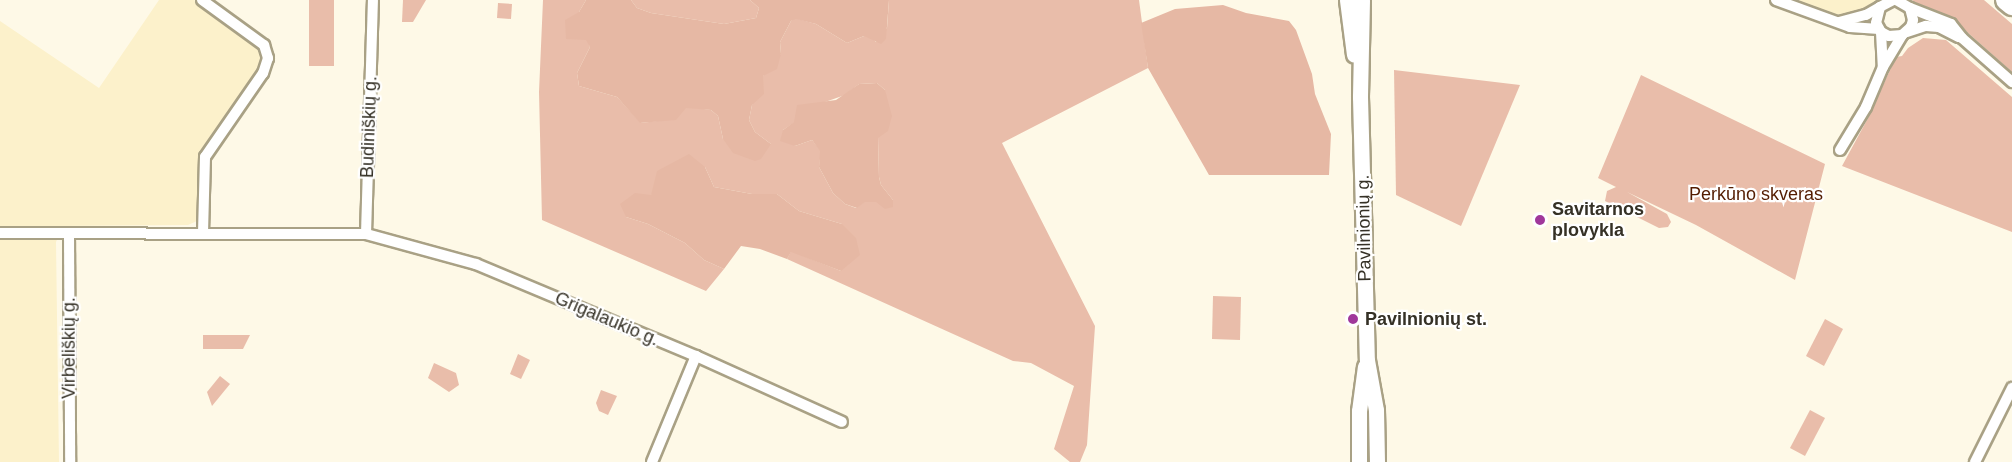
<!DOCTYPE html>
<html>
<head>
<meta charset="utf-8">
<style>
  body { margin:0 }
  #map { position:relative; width:2012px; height:462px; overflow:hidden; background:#fef9e7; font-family:Arial,sans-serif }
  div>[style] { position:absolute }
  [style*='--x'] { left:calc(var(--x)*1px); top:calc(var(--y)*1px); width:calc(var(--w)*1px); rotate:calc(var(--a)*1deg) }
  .built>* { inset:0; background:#fcf1cb }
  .green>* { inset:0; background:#e9bdaa }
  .forest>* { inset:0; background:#e6b8a4 }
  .roads { filter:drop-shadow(2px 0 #a9a185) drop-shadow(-2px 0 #a9a185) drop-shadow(0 2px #a9a185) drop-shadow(0 -2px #a9a185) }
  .street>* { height:10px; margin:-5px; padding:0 5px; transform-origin:5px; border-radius:5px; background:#fff }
  .secondary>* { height:15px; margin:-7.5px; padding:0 7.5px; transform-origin:7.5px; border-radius:7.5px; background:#fff }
  .highway>* { height:20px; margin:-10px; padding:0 10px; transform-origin:10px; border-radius:10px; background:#fff }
  .dots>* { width:16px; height:16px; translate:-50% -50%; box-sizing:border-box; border:3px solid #fff; border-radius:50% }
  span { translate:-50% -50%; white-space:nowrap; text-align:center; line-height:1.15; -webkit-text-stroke:4.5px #fff; paint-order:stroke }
  .street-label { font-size:18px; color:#353126 }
  .park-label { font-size:18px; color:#531c00 }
  .poi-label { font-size:18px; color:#353126; font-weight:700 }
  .left { translate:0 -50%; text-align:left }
</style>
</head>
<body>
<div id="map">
  <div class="built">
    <div style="clip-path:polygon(159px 0,194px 0,258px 46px,263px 54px,263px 64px,199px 153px,200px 212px,197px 221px,188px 225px,63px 226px,56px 242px,59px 462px,0 462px,0 21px,99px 88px)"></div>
    <div style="clip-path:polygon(1787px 0,1881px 0,1866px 12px,1846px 15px,1820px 12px)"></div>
  </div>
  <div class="green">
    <div style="clip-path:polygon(309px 0,334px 0,334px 66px,309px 66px)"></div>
    <div style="clip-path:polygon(403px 0,426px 0,413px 22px,402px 22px)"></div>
    <div style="clip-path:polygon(evenodd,543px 0,586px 0,579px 12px,590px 47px,577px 73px,579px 86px,617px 97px,641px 123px,657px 121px,685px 108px,697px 108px,711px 110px,718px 116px,723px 139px,771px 144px,755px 132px,749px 120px,752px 105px,763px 76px,781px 54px,780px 42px,791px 21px,795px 18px,816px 24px,847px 43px,864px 36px,869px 36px,876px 42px,887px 28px,889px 0,1139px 0,1148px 68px,1002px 143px,1095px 326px,1087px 445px,1080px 462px,1070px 462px,1054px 449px,1074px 386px,1031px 363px,1013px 361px,787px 259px,791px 251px,841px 271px,842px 224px,799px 211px,777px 194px,752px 194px,714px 187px,705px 167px,651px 195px,626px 217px,648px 224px,685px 243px,704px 260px,724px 269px,706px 291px,542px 220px,539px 92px,543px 0,877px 83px,885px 90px,878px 137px,879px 177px,881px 185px,893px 200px,864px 202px,856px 208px,845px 204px,833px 193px,819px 167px,821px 151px,812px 140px,795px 146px,783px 130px,825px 102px,845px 95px,859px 84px,877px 83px)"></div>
    <div style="clip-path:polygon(631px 0,750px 0,759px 8px,756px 18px,724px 24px,651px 13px,637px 8px)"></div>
    <div style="clip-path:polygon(1912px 0,1984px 0,2012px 24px,2012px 72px,1957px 23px,1920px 7px)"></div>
    <div style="clip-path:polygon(498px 3px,512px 4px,511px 19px,497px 18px)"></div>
    <div style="clip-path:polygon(1923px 38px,1946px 40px,2012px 97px,2012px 232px,1842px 166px,1867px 120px,1896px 57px,1902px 56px,1908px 48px)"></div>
    <div style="clip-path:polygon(1394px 70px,1520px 85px,1461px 226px,1396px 195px)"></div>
    <div style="clip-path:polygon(1641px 75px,1825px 164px,1795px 280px,1696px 225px,1627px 192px,1667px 214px,1671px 222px,1668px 227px,1659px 228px,1605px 201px,1607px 191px,1616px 187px,1598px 178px)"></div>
    <div style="clip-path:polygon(1213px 296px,1241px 297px,1240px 340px,1212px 339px)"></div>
    <div style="clip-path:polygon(1825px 319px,1843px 329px,1824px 366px,1806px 356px)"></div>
    <div style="clip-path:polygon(203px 335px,250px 335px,243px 349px,203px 349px)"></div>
    <div style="clip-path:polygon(518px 354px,530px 360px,521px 379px,510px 374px)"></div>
    <div style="clip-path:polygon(434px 363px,456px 373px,459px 385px,449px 392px,428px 378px)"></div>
    <div style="clip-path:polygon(220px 376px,230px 384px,212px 406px,207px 392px)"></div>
    <div style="clip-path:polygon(601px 390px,617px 396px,608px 415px,599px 411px,596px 403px)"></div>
    <div style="clip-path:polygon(1810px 410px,1825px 418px,1805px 456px,1790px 448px)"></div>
  </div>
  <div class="forest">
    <div style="clip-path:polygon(586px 0,631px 0,637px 8px,651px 13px,724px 24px,756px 18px,759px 8px,750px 0,889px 0,886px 39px,881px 44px,864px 36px,847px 43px,816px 24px,796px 19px,791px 21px,780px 42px,781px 54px,777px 69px,763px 76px,764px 94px,752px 105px,749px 120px,755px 132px,771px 144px,761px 159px,755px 161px,733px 153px,723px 139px,718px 116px,711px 110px,686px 108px,676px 120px,640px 123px,617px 97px,579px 86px,577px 73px,590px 47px,586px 40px,566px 39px,565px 20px,579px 12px)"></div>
    <div style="clip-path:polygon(1223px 5px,1246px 13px,1289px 21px,1296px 30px,1312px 74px,1315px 94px,1331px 134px,1329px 175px,1209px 175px,1148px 68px,1141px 23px,1175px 9px)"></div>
    <div style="clip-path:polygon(877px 83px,885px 90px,892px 116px,888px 131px,878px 138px,879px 177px,881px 185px,893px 200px,893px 207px,885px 209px,876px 202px,865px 202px,857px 208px,845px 204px,833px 193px,819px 167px,820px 151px,812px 140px,795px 146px,780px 141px,783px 130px,794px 122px,797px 105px,836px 100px,859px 84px)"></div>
    <div style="clip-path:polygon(689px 154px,705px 167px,714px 187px,752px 194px,777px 194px,799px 211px,842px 224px,856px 238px,860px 255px,841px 271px,791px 252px,787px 259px,760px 249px,741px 246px,724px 269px,704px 260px,685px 243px,648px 224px,626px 217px,620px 204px,635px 193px,651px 195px,657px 171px)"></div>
  </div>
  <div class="roads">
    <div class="street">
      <div style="--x:202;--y:0;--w:77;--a:36"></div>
      <div style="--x:264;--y:45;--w:14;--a:73"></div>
      <div style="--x:268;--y:58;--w:16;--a:108"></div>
      <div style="--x:263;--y:73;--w:102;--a:124.6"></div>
      <div style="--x:205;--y:157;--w:76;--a:91.5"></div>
      <div style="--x:1776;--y:0;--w:79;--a:20"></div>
      <div style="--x:1850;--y:27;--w:29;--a:4"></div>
      <div style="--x:1893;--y:0;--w:15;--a:152"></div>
      <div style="--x:1880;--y:7;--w:16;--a:104"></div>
      <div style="--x:1876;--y:23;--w:10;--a:61"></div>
      <div style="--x:1881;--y:32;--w:9;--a:27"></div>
      <div style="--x:1889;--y:36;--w:13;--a:-4"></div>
      <div style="--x:1910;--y:8;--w:44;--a:21.3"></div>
      <div style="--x:1951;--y:24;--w:18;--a:52"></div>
      <div style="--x:1962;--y:38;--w:67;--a:41.3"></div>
      <div style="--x:1839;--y:22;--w:28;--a:-15"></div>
      <div style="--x:1866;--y:15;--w:16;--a:-30"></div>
      <div style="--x:1881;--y:32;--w:35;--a:87"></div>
      <div style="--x:1907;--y:32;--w:20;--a:-18"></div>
      <div style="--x:1926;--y:26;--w:13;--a:4"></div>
      <div style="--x:1939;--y:27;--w:22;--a:27"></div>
      <div style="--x:1840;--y:150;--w:50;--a:-58.8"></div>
      <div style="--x:1866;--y:107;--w:43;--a:-67"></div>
      <div style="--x:1883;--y:67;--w:37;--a:-59"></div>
      <div style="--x:1902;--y:35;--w:12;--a:-42"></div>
      <div style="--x:1911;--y:27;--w:7;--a:-74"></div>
      <div style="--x:1913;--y:20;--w:12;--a:-104"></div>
      <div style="--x:1910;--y:8;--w:16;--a:-150"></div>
      <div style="--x:0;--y:233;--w:366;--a:0.2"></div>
      <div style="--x:366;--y:234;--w:234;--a:-88.3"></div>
      <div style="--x:69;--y:234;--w:228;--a:89.7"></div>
      <div style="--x:366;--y:234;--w:114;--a:15.3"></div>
      <div style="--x:476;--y:264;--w:238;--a:22.7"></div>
      <div style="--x:696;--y:356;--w:160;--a:24.3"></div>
      <div style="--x:652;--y:462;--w:115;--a:-67.5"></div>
      <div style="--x:1975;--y:462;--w:83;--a:-63.4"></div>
    </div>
    <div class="secondary">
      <div style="--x:1347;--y:0;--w:55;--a:82.7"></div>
      <div style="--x:1362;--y:0;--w:97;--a:91.2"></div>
      <div style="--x:1360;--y:97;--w:263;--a:88.5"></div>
      <div style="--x:1367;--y:360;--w:51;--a:79.8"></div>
      <div style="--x:1376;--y:410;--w:52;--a:88.9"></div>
      <div style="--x:1359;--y:462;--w:51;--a:-90"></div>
      <div style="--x:1359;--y:411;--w:45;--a:-82.4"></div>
    </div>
    <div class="highway">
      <div style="--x:2006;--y:0;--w:8;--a:40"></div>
    </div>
  </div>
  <div class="dots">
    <div style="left:1540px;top:220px;background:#a0389b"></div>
    <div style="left:1353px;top:319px;background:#a0389b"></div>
  </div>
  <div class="street-label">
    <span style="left:369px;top:127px;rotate:-88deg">Budiniškių g.</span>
    <span style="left:1364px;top:228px;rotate:-91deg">Pavilnionių g.</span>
    <span style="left:607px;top:319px;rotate:23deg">Grigalaukio g.</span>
    <span style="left:69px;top:348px;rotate:-90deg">Virbeliškių g.</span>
  </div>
  <div class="park-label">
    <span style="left:1756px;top:194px">Perkūno skveras</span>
  </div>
  <div class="poi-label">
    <span class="left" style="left:1552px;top:220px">Savitarnos<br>plovykla</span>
    <span class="left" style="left:1365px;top:319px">Pavilnionių st.</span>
  </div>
</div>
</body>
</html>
